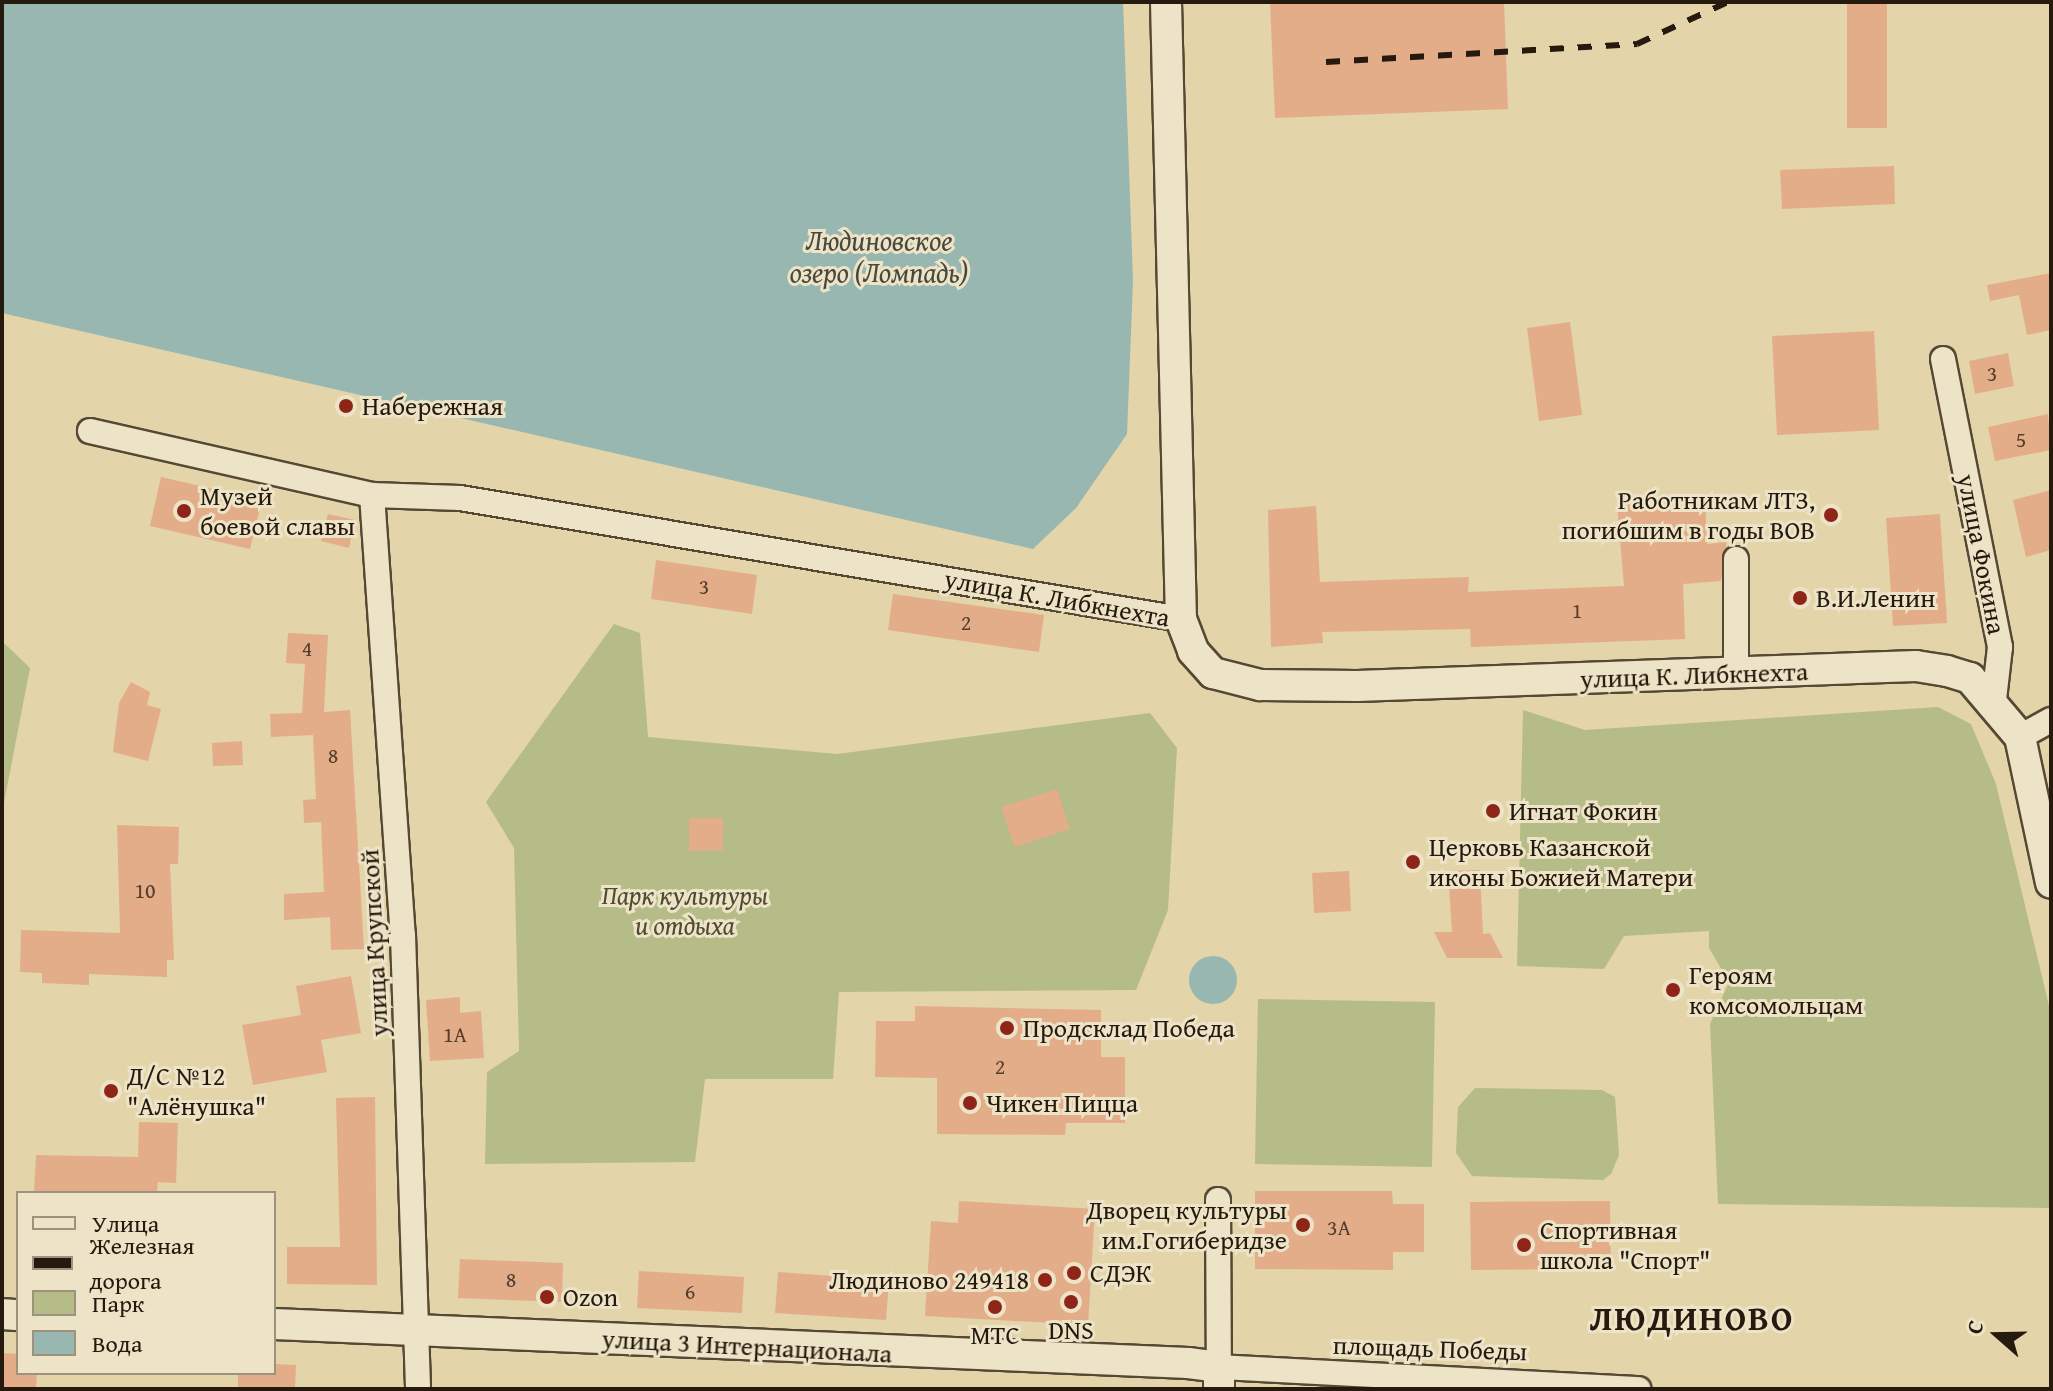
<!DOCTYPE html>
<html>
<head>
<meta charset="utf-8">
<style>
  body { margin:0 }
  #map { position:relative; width:2053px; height:1391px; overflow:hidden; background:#e3d4a9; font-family:"Gentium Book Plus",serif }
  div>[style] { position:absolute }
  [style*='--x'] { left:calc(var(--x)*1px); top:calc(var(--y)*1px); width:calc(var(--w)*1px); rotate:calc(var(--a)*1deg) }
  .green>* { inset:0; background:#b5bc87 }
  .water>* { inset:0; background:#97b7b0 }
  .round { border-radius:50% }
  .building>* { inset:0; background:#e4ad8a }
  .roads { filter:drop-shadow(2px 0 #554834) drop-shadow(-2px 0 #554834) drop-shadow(0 2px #554834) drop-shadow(0 -2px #554834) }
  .minor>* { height:24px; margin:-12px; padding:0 12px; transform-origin:12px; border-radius:12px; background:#ede3c7 }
  .tertiary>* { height:30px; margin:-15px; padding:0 15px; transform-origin:15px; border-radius:15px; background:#ede3c7 }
  .rail>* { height:6px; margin-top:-3px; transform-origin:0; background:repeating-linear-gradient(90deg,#26190d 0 14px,transparent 0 28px) }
  .dots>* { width:22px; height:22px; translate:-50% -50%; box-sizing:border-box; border:4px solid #ede3c7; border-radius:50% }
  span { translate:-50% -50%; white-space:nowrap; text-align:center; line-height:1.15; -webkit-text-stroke:6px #ede3c7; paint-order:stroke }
  .number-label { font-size:22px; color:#563e2c }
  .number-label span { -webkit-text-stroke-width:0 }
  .poi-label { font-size:26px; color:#26190d }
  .left { translate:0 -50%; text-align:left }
  .right { translate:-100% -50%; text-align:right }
  .street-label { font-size:26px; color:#26190d }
  .park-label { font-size:26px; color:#514a32; font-style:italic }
  .water-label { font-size:28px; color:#48483e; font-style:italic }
  .district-label { font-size:34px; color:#26190d; font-weight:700; letter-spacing:2px }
  .frame { position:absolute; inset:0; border:4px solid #26190d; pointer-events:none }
  .legend { position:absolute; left:16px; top:1191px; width:260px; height:184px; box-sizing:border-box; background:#ede3c7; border:2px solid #9d927d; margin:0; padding:10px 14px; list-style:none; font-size:24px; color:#26190d }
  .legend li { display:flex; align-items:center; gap:16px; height:40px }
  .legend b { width:40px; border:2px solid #9d927d }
  .north { position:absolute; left:1957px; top:1295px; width:80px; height:80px; -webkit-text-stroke:6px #ede3c7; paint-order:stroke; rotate:290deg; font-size:22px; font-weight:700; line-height:32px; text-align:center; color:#26190d }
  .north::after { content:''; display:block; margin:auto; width:28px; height:36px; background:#26190d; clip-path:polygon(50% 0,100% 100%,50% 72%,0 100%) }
</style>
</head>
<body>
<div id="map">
  <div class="green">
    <div style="clip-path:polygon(614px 624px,640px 633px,648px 737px,837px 754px,1150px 713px,1177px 748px,1168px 910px,1136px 990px,839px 992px,833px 1079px,705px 1079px,695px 1162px,485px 1164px,487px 1072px,519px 1051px,514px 848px,486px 802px)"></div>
    <div style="clip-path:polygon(2px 641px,30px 668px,2px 813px)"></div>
    <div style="clip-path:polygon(1938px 707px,1971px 724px,1996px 784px,2051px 1014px,2051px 1208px,1718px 1204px,1710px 1024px,1729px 982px,1709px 948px,1709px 931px,1624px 936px,1604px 969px,1517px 966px,1523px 710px,1585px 730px)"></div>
    <div style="clip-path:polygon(1258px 999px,1435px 1002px,1432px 1167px,1255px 1164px)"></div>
    <div style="clip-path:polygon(1475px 1088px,1602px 1090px,1615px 1097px,1619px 1155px,1611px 1174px,1603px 1180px,1472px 1176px,1456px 1153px,1458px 1107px)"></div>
  </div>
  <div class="water">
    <div style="clip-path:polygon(2px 2px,1123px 2px,1133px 281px,1127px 434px,1076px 508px,1033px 549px,2px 313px)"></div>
    <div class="round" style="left:1189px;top:956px;width:48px;height:48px"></div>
  </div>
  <div class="building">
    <div style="clip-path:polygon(1270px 2px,1504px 2px,1508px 109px,1275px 118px)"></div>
    <div style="clip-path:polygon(1847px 2px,1887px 2px,1887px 128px,1847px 128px)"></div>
    <div style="clip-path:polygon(1894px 166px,1895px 204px,1782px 209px,1780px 170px)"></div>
    <div style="clip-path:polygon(2051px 273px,2051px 330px,2027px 335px,2019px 295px,1990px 301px,1987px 285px)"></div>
    <div style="clip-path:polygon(1570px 322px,1582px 415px,1539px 421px,1527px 328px)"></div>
    <div style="clip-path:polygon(1874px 331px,1879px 430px,1777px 435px,1772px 336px)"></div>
    <div style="clip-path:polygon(2008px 353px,2014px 386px,1975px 394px,1969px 361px)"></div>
    <div style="clip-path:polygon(2048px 414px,2051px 450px,1995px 461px,1988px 427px)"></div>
    <div style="clip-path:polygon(161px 477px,262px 500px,250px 549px,150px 526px)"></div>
    <div style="clip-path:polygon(2051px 490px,2051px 550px,2026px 557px,2013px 500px)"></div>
    <div style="clip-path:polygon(1705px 500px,1707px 544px,1726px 542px,1726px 548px,1721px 581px,1683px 584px,1685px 639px,1471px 647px,1470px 629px,1322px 632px,1323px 643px,1271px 647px,1268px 510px,1316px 506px,1320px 582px,1469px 577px,1468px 592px,1624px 586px,1617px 504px)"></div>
    <div style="clip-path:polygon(328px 514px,355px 520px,349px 548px,321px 541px)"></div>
    <div style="clip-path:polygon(1940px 514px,1947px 623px,1893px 626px,1886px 518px)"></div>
    <div style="clip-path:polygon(656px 560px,757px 575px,752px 614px,651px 599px)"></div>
    <div style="clip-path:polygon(893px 594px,1044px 615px,1039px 652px,888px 630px)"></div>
    <div style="clip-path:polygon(288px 633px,328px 635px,324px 712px,350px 710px,364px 949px,331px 950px,330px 917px,284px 920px,284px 894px,324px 892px,321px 822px,304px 823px,303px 800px,316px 799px,313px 735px,271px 737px,270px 714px,302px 713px,305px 664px,286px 663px)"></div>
    <div style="clip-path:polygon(131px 682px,150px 692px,147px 705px,161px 709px,148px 761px,113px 752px,119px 703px)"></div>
    <div style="clip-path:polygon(242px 741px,243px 765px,213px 766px,212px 743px)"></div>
    <div style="clip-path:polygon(1057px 789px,1070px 829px,1015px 847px,1001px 807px)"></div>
    <div style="clip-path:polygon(689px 818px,723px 818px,723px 850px,689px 851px)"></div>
    <div style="clip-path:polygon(117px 825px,179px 827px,178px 864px,170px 864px,174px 960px,167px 960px,167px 977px,89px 974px,89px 985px,42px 983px,42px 973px,20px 972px,21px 930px,120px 933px)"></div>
    <div style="clip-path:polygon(1480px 870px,1483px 934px,1490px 933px,1503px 958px,1447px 958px,1434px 932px,1452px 932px,1448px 871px)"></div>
    <div style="clip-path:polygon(1349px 871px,1351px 911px,1314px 913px,1312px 873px)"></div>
    <div style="clip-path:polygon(351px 976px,361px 1033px,321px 1040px,327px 1072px,253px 1085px,242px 1025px,301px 1015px,296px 986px)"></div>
    <div style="clip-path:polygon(460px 997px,460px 1013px,481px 1011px,484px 1058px,430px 1061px,426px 1000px)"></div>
    <div style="clip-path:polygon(915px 1006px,1101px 1010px,1101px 1057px,1125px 1057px,1125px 1123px,1066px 1123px,1065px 1135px,937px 1134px,937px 1078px,875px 1077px,876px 1021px,915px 1021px)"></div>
    <div style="clip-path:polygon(375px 1097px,377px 1285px,287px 1284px,287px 1247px,340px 1247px,336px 1098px)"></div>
    <div style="clip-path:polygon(139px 1122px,178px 1123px,176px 1183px,158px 1182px,157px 1193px,34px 1193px,36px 1155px,138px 1157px)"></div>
    <div style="clip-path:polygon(1255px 1191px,1392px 1191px,1393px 1204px,1424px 1204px,1424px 1252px,1393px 1252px,1393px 1270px,1255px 1269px)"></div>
    <div style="clip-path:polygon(959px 1201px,1095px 1209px,1088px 1325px,925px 1316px,931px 1221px,958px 1223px)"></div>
    <div style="clip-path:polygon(1610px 1201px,1611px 1269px,1471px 1270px,1470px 1202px)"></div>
    <div style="clip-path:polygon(460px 1259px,563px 1263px,562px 1302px,458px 1298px)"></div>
    <div style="clip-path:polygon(639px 1271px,744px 1277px,742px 1313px,637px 1308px)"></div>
    <div style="clip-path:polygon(778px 1272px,889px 1280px,886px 1320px,775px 1313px)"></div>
    <div style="clip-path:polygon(2px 1353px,18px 1354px,18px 1373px,37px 1373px,36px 1389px,2px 1389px)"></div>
    <div style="clip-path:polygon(274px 1364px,296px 1365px,295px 1389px,238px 1389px,238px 1373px,274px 1373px)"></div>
  </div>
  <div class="roads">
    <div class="minor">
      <div style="--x:1943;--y:359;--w:294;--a:78.8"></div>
      <div style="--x:2000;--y:647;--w:53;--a:96.5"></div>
      <div style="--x:90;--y:431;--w:289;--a:12.8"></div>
      <div style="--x:372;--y:495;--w:88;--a:2"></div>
      <div style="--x:460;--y:498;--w:731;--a:9.53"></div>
      <div style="--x:372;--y:495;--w:441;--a:86"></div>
      <div style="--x:403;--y:935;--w:454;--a:88.1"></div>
      <div style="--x:1736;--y:559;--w:113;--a:90"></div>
      <div style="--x:2020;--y:737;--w:35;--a:-29"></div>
      <div style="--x:1218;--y:1200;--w:167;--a:89.7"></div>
      <div style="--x:1219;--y:1367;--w:420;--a:3"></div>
    </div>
    <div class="tertiary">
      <div style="--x:1166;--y:2;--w:617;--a:88.61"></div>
      <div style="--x:1181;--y:619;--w:34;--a:69"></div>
      <div style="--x:1193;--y:651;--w:30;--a:48"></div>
      <div style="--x:1213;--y:673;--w:49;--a:14.3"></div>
      <div style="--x:1260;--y:685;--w:97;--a:0.6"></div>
      <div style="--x:1357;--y:686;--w:559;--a:-2.05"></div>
      <div style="--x:1916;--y:666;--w:31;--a:9"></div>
      <div style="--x:1947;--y:671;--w:24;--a:17"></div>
      <div style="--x:1970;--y:678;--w:77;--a:49.7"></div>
      <div style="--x:2020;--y:737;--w:149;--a:78"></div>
      <div style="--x:2;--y:1314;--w:16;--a:4"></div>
      <div style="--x:274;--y:1324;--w:915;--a:2.44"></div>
      <div style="--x:1188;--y:1363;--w:31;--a:7"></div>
      <div style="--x:1219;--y:1367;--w:22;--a:90"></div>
    </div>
  </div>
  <div class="rail">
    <div style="--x:1326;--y:62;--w:312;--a:-3.3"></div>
    <div style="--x:1637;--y:44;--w:100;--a:-24.8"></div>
  </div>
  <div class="dots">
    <div style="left:346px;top:406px;background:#8f2418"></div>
    <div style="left:184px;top:511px;background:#8f2418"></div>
    <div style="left:1831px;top:515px;background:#8f2418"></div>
    <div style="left:1800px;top:598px;background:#8f2418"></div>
    <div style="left:1493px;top:811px;background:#8f2418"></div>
    <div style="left:1413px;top:862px;background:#8f2418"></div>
    <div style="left:1673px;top:990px;background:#8f2418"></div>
    <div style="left:1007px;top:1028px;background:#8f2418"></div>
    <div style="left:111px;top:1091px;background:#8f2418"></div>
    <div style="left:970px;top:1103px;background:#8f2418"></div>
    <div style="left:1303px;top:1225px;background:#8f2418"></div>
    <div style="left:1524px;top:1245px;background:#8f2418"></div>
    <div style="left:1074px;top:1273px;background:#8f2418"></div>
    <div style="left:1045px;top:1280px;background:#8f2418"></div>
    <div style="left:547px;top:1297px;background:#8f2418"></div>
    <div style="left:1071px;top:1302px;background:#8f2418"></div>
    <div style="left:995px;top:1307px;background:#8f2418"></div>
  </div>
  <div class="number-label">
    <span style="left:1992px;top:374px">3</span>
    <span style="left:2021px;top:440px">5</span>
    <span style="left:704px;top:587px">3</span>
    <span style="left:1577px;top:611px">1</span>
    <span style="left:966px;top:623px">2</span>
    <span style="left:307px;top:649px">4</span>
    <span style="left:333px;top:756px">8</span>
    <span style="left:145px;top:891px">10</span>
    <span style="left:455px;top:1035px">1А</span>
    <span style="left:1000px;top:1067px">2</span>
    <span style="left:1339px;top:1228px">3А</span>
    <span style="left:511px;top:1280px">8</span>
    <span style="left:690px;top:1292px">6</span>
  </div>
  <div class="poi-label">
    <span class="left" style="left:362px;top:406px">Набережная</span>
    <span class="left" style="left:200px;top:511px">Музей<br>боевой славы</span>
    <span class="right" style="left:1815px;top:515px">Работникам ЛТЗ,<br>погибшим в годы ВОВ</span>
    <span class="left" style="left:1816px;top:598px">В.И.Ленин</span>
    <span class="left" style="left:1509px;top:811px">Игнат Фокин</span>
    <span class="left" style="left:1429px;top:862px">Церковь Казанской<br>иконы Божией Матери</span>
    <span class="left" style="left:1689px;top:990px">Героям<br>комсомольцам</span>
    <span class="left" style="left:1023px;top:1028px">Продсклад Победа</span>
    <span class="left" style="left:127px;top:1091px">Д/С №12<br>"Алёнушка"</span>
    <span class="left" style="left:986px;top:1103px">Чикен Пицца</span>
    <span class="right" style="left:1287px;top:1225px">Дворец культуры<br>им.Гогиберидзе</span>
    <span class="left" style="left:1540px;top:1245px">Спортивная<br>школа "Спорт"</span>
    <span class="left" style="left:1090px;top:1273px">СДЭК</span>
    <span class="right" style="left:1029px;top:1280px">Людиново 249418</span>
    <span class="left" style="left:563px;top:1297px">Ozon</span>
    <span style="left:1071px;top:1330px">DNS</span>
    <span style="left:995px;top:1335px">МТС</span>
  </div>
  <div class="street-label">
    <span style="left:1982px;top:554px;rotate:79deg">улица Фокина</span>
    <span style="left:1057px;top:598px;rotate:10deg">улица К. Либкнехта</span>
    <span style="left:1694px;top:675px;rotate:-2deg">улица К. Либкнехта</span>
    <span style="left:374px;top:943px;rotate:-93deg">улица Крупской</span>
    <span style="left:747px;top:1346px;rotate:3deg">улица 3 Интернационала</span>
    <span style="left:1430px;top:1348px;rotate:2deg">площадь Победы</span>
  </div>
  <div class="park-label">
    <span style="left:685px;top:910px">Парк культуры<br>и отдыха</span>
  </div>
  <div class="water-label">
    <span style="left:879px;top:256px">Людиновское<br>озеро (Ломпадь)</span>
  </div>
  <div class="district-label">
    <span style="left:1692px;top:1318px">ЛЮДИНОВО</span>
  </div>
  <div class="frame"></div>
  <ul class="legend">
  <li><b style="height:10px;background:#ede3c7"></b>Улица</li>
  <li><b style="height:10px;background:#26190d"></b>Железная дорога</li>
  <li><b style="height:22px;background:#b5bc87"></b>Парк</li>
  <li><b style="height:22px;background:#97b7b0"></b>Вода</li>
  </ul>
  <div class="north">С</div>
</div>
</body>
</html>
